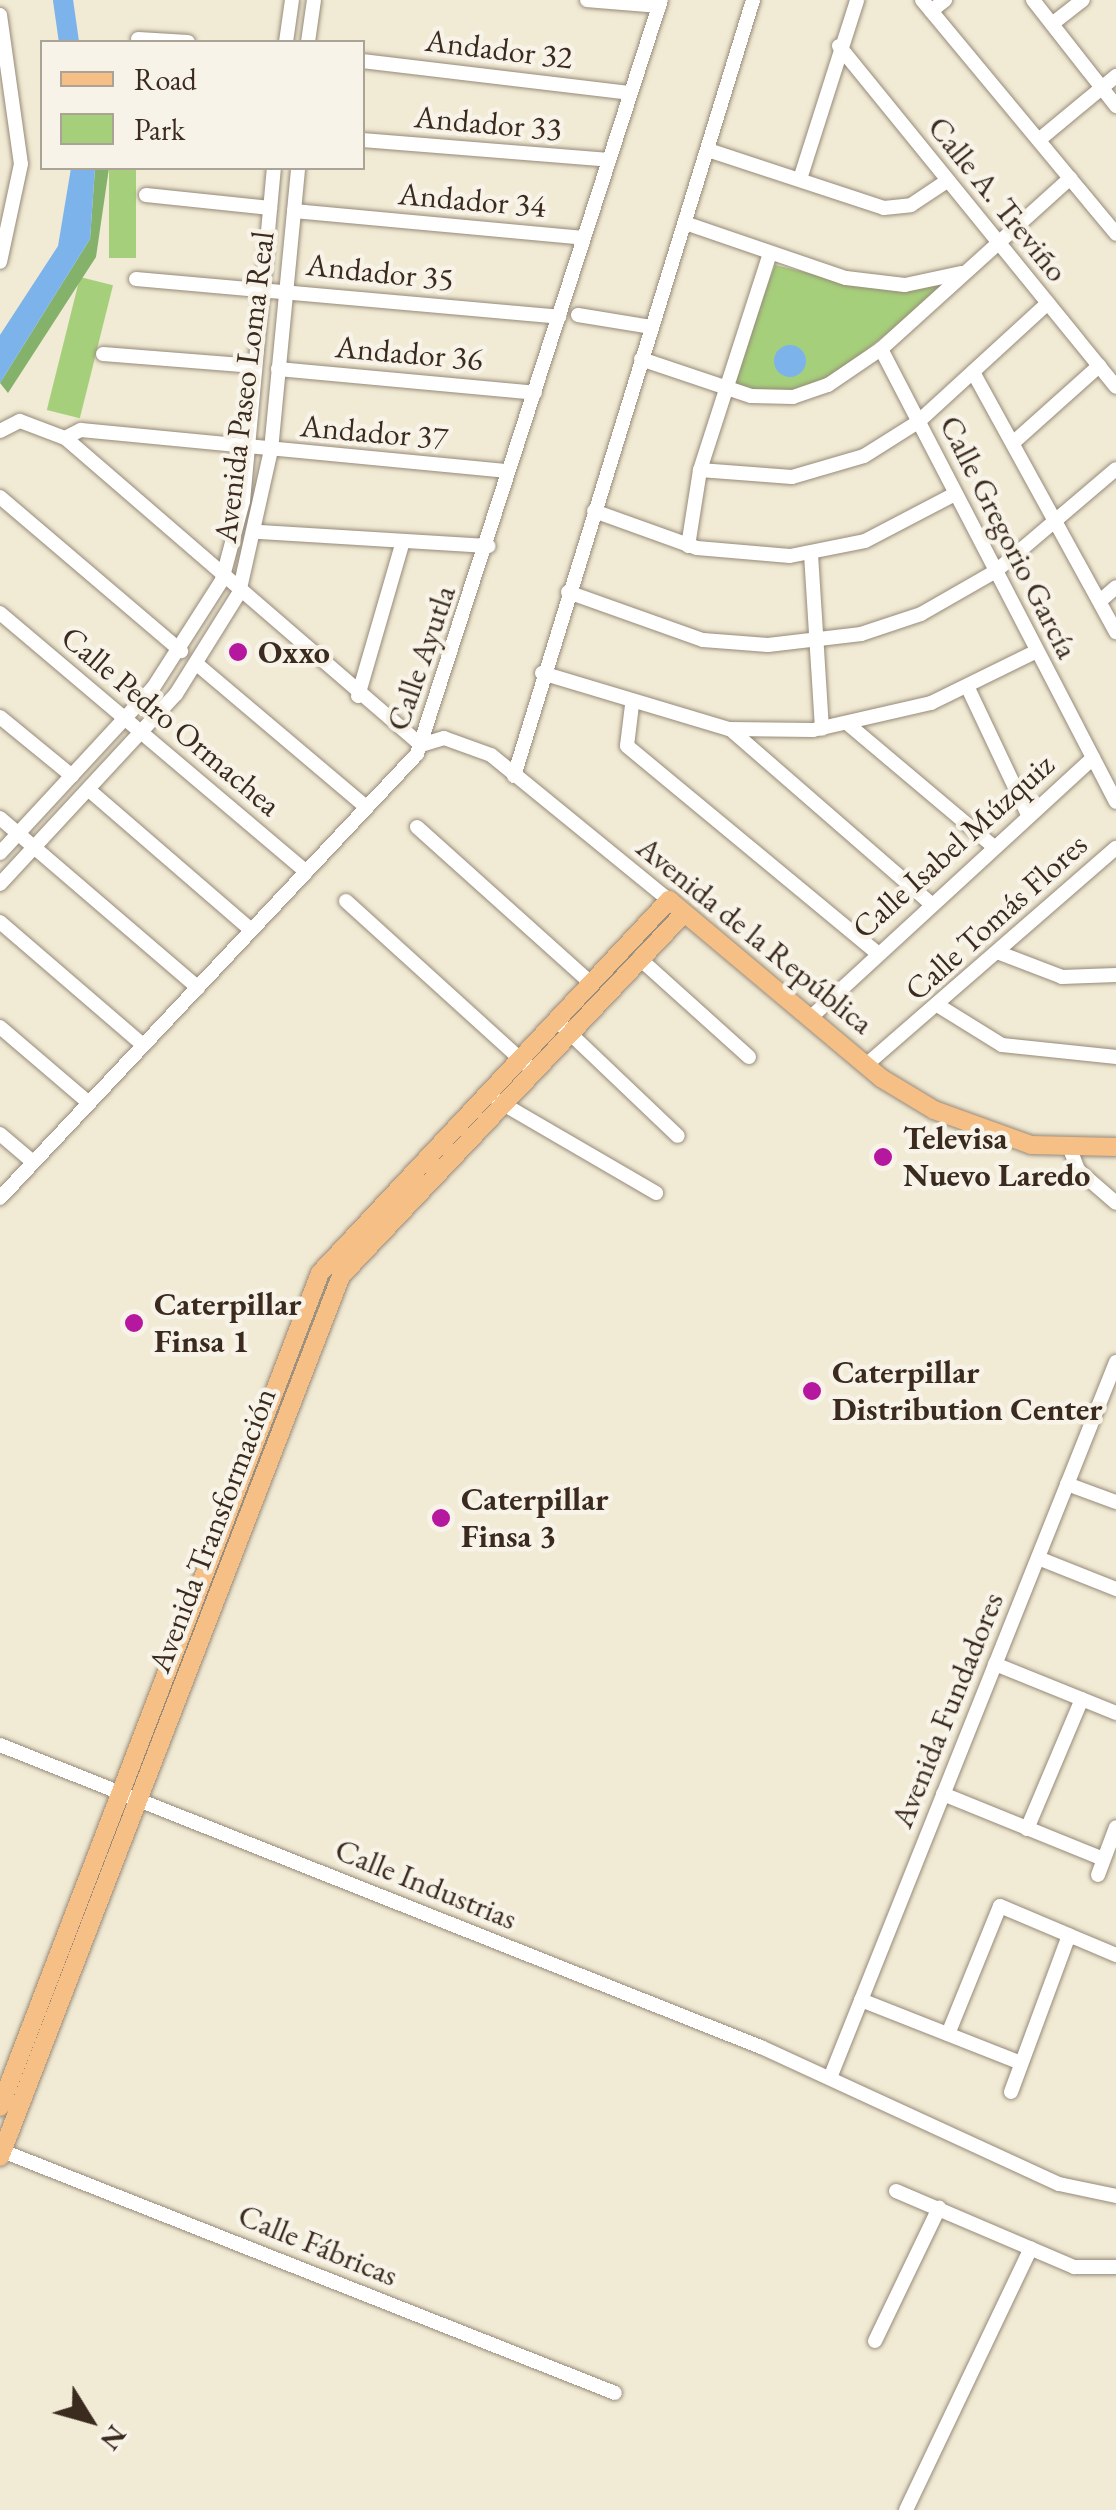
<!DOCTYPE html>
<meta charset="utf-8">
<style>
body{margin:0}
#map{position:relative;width:1116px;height:2510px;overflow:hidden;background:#f1ead4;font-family:"EB Garamond",serif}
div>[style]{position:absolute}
.green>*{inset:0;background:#a6cf7b;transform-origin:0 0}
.forest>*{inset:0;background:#84b26b}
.water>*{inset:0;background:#7cb3eb}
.round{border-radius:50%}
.river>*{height:20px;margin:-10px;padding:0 10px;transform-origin:10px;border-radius:10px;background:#7cb3eb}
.roads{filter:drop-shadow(0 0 2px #968a79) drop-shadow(0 0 2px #968a79)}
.minor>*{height:14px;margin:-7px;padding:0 7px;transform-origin:7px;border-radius:7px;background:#fff}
.major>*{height:18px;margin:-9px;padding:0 9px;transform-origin:9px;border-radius:9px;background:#f5bf86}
.dots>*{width:28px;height:28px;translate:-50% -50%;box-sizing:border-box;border:5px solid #f7f3e8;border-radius:50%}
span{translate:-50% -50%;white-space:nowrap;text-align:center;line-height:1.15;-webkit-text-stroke:9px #f7f3e8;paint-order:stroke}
.street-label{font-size:32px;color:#3b2a1e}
.poi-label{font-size:32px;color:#3b2a1e;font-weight:700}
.left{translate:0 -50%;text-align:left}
.legend{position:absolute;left:40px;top:40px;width:325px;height:130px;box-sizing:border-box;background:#f7f3e8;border:2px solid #aca397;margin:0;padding:12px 18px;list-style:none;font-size:30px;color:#3b2a1e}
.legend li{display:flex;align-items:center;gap:20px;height:50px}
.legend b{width:50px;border:2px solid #aca397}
.north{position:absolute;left:40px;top:2370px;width:100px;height:100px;-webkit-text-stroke:8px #f7f3e8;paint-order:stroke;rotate:127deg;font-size:28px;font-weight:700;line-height:40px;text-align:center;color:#3b2a1e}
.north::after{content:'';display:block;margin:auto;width:35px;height:45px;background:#3b2a1e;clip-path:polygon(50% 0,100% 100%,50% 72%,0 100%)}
</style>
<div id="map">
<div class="green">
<i style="left:109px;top:168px;width:27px;height:90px"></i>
<i style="clip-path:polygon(775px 265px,850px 283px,959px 276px,815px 391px,728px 391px)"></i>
<i style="left:80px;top:277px;width:34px;height:137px;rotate:14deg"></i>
</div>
<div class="forest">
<i style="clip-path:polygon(95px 168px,109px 168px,96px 257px,8px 393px,0 383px,90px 239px)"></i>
</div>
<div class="water">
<i style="clip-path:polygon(71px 168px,95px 168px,90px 239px,0 383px,0 335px,58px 246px)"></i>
<i class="round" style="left:774px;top:345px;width:32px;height:32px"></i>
</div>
<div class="river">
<i style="left:63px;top:0;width:42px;rotate:81.9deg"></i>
</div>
<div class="roads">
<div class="minor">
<i style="left:587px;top:0;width:72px;rotate:4.8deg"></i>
<i style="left:922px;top:0;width:304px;rotate:50.3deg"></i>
<i style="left:1033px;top:0;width:135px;rotate:51.9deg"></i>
<i style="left:931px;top:11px;width:18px;rotate:-38deg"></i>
<i style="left:0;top:15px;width:150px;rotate:82deg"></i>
<i style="left:21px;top:164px;width:100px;rotate:102.1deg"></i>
<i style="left:1052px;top:24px;width:39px;rotate:-38deg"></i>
<i style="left:138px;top:39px;width:50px;rotate:3.4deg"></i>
<i style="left:286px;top:42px;width:42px;rotate:-81.9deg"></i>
<i style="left:308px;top:42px;width:42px;rotate:-81.9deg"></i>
<i style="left:839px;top:46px;width:439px;rotate:50.9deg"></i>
<i style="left:362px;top:61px;width:269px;rotate:6.8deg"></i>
<i style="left:1040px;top:139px;width:99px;rotate:-39.7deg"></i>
<i style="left:362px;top:140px;width:248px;rotate:4.6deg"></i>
<i style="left:708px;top:150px;width:185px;rotate:18.2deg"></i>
<i style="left:884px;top:208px;width:27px;rotate:-6deg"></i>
<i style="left:911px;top:205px;width:43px;rotate:-33.7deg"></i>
<i style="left:801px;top:176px;width:185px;rotate:-72.3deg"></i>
<i style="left:146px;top:195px;width:125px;rotate:6deg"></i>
<i style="left:294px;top:211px;width:291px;rotate:5.3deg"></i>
<i style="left:685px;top:223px;width:170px;rotate:18.9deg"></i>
<i style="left:846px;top:278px;width:59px;rotate:6.8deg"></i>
<i style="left:905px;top:285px;width:57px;rotate:-12.1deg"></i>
<i style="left:136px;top:279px;width:425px;rotate:5.1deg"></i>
<i style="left:578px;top:315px;width:74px;rotate:9.3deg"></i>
<i style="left:881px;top:349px;width:510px;rotate:62.58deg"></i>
<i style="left:103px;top:354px;width:152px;rotate:4.5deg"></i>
<i style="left:641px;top:359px;width:116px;rotate:18.6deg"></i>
<i style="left:751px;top:396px;width:42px;rotate:1.4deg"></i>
<i style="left:793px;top:397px;width:37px;rotate:-19deg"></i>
<i style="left:828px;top:385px;width:64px;rotate:-34.2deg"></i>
<i style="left:881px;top:349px;width:255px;rotate:-42.1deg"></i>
<i style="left:278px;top:369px;width:258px;rotate:5.3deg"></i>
<i style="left:973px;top:372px;width:297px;rotate:61.2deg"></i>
<i style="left:0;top:431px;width:22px;rotate:-27deg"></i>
<i style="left:20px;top:421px;width:48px;rotate:20.7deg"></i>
<i style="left:1015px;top:441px;width:113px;rotate:-41.8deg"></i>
<i style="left:700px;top:470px;width:92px;rotate:4.4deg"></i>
<i style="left:792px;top:477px;width:75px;rotate:-16.3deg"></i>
<i style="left:864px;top:456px;width:64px;rotate:-32.2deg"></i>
<i style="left:918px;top:422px;width:176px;rotate:-42.5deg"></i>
<i style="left:0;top:497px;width:238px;rotate:40.4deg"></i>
<i style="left:594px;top:511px;width:109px;rotate:19.8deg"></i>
<i style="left:697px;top:548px;width:93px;rotate:4.9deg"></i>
<i style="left:790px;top:556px;width:76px;rotate:-11.3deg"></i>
<i style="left:865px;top:541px;width:102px;rotate:-27.6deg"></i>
<i style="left:259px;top:532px;width:230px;rotate:3.5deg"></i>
<i style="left:688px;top:546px;width:77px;rotate:-81deg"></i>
<i style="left:700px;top:470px;width:225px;rotate:-72.1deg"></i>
<i style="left:811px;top:554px;width:175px;rotate:86.4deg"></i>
<i style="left:568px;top:592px;width:143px;rotate:19.6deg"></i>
<i style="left:703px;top:640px;width:65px;rotate:4.4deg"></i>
<i style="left:768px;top:645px;width:94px;rotate:-6.7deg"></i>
<i style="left:861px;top:634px;width:63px;rotate:-18.4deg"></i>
<i style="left:921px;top:614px;width:86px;rotate:-29.8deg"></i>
<i style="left:996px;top:571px;width:157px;rotate:-40.4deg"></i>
<i style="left:1100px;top:601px;width:21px;rotate:-41deg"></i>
<i style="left:0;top:613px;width:401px;rotate:40.2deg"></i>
<i style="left:198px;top:665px;width:221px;rotate:40.2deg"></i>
<i style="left:542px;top:673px;width:195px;rotate:16.7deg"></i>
<i style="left:729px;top:729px;width:84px;rotate:0.7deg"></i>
<i style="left:813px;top:730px;width:121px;rotate:-12.9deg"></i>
<i style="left:931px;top:703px;width:118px;rotate:-26.1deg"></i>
<i style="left:968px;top:688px;width:140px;rotate:64.7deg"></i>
<i style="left:358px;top:696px;width:161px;rotate:-73.8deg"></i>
<i style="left:632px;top:705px;width:41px;rotate:97deg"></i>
<i style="left:627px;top:746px;width:322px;rotate:39.6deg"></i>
<i style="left:0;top:717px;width:93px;rotate:39.3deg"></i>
<i style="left:848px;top:724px;width:189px;rotate:40.1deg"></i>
<i style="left:730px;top:729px;width:264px;rotate:41deg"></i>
<i style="left:421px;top:745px;width:470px;rotate:-139.2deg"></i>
<i style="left:65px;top:438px;width:18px;rotate:-27deg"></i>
<i style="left:81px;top:430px;width:429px;rotate:5.5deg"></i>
<i style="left:421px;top:745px;width:24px;rotate:-17deg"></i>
<i style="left:444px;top:738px;width:50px;rotate:19.9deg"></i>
<i style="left:491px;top:755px;width:230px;rotate:39.2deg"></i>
<i style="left:514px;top:776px;width:812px;rotate:-72.88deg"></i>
<i style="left:89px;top:790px;width:214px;rotate:40.8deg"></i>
<i style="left:0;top:818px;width:261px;rotate:40.6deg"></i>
<i style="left:417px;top:827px;width:235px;rotate:41.9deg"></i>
<i style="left:0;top:853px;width:225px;rotate:-47.2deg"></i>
<i style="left:153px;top:688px;width:128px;rotate:-57.4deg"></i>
<i style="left:222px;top:580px;width:82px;rotate:-75.1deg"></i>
<i style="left:243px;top:501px;width:334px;rotate:-84.7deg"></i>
<i style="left:0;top:884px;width:259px;rotate:-47.2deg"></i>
<i style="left:176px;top:694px;width:119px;rotate:-58deg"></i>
<i style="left:239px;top:593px;width:147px;rotate:-77.4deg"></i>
<i style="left:271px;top:450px;width:283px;rotate:-84.5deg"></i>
<i style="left:346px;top:901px;width:244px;rotate:42.2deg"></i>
<i style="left:0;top:922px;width:189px;rotate:40.7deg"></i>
<i style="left:997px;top:952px;width:70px;rotate:21deg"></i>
<i style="left:1062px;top:977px;width:54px;rotate:-2.1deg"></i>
<i style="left:639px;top:958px;width:148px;rotate:42deg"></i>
<i style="left:939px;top:1006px;width:74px;rotate:31.8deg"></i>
<i style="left:1002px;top:1045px;width:115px;rotate:6deg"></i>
<i style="left:809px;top:1019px;width:386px;rotate:-42.6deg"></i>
<i style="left:556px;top:1020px;width:168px;rotate:43.6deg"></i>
<i style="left:0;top:1027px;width:117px;rotate:40.5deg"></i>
<i style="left:866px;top:1065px;width:331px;rotate:-41deg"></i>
<i style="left:498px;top:1101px;width:183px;rotate:30.2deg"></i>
<i style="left:0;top:1134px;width:43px;rotate:40.3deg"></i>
<i style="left:1070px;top:1149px;width:22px;rotate:69deg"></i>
<i style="left:1078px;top:1170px;width:50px;rotate:41deg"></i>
<i style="left:0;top:1198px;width:609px;rotate:-46.8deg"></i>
<i style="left:417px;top:754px;width:792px;rotate:-72.07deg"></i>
<i style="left:1067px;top:1484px;width:52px;rotate:20.2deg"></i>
<i style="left:1038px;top:1558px;width:84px;rotate:21.7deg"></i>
<i style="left:995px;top:1664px;width:131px;rotate:22deg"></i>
<i style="left:0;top:1745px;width:819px;rotate:21.65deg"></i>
<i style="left:761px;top:2047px;width:328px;rotate:24.7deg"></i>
<i style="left:1059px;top:2184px;width:58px;rotate:11.9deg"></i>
<i style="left:943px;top:1794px;width:173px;rotate:22.1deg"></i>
<i style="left:1027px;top:1829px;width:141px;rotate:-67.1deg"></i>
<i style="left:1098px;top:1875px;width:51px;rotate:-69.4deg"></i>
<i style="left:861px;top:2000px;width:172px;rotate:21.5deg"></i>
<i style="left:948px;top:2034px;width:138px;rotate:-67.9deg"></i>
<i style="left:1000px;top:1906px;width:126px;rotate:22.9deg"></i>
<i style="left:830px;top:2078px;width:771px;rotate:-68.23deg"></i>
<i style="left:1011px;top:2092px;width:167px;rotate:-69.7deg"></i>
<i style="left:0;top:2150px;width:661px;rotate:21.56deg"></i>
<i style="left:896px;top:2191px;width:194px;rotate:23.1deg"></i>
<i style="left:1074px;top:2267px;width:42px"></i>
<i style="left:875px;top:2341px;width:148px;rotate:-64.3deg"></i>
<i style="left:906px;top:2510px;width:290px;rotate:-64.5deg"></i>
</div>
<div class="major">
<i style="left:0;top:2107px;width:893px;rotate:-69.01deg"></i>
<i style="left:320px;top:1273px;width:511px;rotate:-46.9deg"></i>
<i style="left:669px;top:900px;width:277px;rotate:40deg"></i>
<i style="left:881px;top:1078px;width:62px;rotate:31.1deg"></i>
<i style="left:934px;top:1110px;width:103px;rotate:19.8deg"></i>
<i style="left:1031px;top:1145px;width:85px;rotate:1.3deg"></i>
<i style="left:0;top:2157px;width:945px;rotate:-68.84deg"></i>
<i style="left:341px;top:1276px;width:499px;rotate:-46.6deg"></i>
</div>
</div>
<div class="dots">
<i style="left:238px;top:652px;background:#b5179e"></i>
<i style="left:883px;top:1157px;background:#b5179e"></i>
<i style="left:134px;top:1323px;background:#b5179e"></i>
<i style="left:812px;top:1391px;background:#b5179e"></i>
<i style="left:441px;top:1518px;background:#b5179e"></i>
</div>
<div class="street-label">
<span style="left:499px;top:49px;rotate:7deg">Andador 32</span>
<span style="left:488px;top:123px;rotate:5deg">Andador 33</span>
<span style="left:998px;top:199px;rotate:51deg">Calle A. Treviño</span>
<span style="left:472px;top:200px;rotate:5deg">Andador 34</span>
<span style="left:380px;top:272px;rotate:6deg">Andador 35</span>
<span style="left:409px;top:353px;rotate:5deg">Andador 36</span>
<span style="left:244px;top:387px;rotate:-83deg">Avenida Paseo Loma Real</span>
<span style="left:374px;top:432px;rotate:5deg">Andador 37</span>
<span style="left:1009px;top:537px;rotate:63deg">Calle Gregorio García</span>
<span style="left:421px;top:658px;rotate:-71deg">Calle Ayutla</span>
<span style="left:171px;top:721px;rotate:40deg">Calle Pedro Ormachea</span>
<span style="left:953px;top:846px;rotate:-42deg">Calle Isabel Múzquiz</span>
<span style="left:996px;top:917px;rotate:-42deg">Calle Tomás Flores</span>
<span style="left:755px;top:935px;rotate:39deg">Avenida de la República</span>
<span style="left:212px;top:1530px;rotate:-69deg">Avenida Transformación</span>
<span style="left:947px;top:1710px;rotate:-68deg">Avenida Fundadores</span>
<span style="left:426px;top:1884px;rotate:22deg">Calle Industrias</span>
<span style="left:318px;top:2245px;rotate:22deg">Calle Fábricas</span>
</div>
<div class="poi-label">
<span class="left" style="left:258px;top:652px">Oxxo</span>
<span class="left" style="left:903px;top:1157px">Televisa<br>Nuevo Laredo</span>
<span class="left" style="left:154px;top:1323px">Caterpillar<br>Finsa 1</span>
<span class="left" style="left:832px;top:1391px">Caterpillar<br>Distribution Center</span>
<span class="left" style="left:461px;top:1518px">Caterpillar<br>Finsa 3</span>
</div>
<ul class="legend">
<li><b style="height:12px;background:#f5bf86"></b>Road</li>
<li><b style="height:28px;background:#a6cf7b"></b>Park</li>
</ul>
<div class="north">N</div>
</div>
